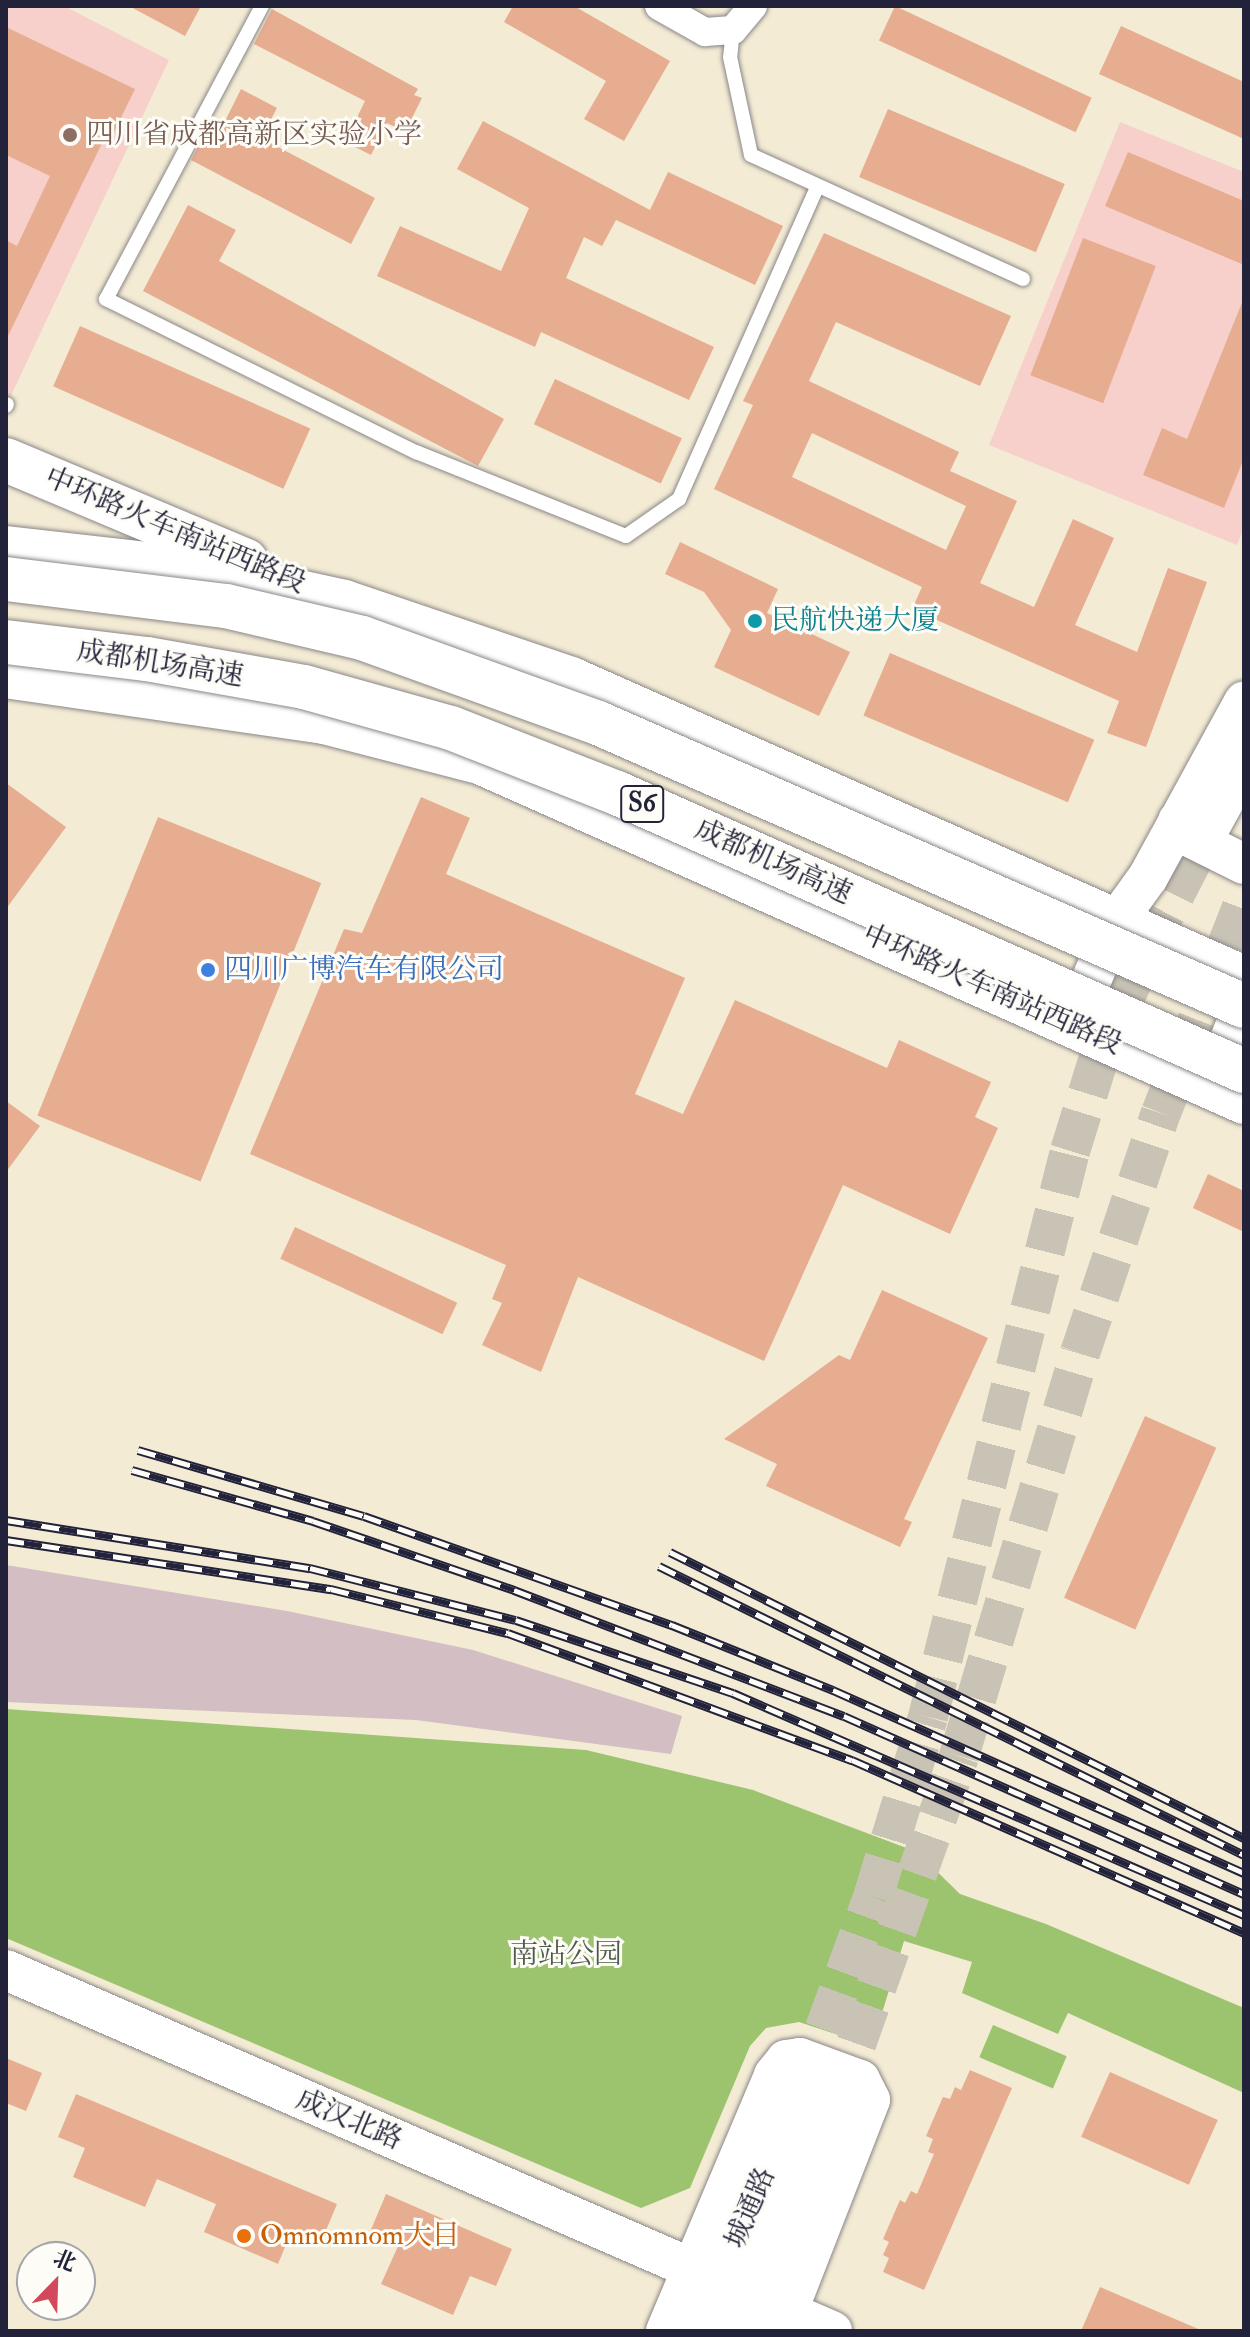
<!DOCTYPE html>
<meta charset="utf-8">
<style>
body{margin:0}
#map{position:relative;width:1250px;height:2337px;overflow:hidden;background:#f3ebd4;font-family:"IM FELL Double Pica","Noto Serif SC",serif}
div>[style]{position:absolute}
.built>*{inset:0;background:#f7d0cc}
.industrial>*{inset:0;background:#d2bec3}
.green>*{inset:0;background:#9cc46f;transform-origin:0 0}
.building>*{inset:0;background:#e7ad90;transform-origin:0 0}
.secondary-tunnel>*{height:40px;margin-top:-20px;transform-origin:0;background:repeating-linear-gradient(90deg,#c9c3b5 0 40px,transparent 0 60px)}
.roads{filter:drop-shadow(0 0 2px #8a8688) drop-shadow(0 0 2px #8a8688)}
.lane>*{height:14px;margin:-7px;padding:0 7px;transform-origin:7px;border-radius:7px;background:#fff}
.street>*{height:28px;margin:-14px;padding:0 14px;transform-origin:14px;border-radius:14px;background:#fff}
.secondary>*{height:40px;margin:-20px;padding:0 20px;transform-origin:20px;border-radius:20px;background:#fff}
.primary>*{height:44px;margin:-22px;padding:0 22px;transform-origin:22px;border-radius:22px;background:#fff}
.rail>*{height:9px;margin-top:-4.5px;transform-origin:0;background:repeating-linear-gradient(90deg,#fdfcf7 0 18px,#22223b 0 36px);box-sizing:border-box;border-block:2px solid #22223b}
.bridges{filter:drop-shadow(0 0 2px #8a8688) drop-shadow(0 0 2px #8a8688)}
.highway-bridge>*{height:44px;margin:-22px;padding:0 22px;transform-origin:22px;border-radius:22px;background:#fff}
.dots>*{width:22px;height:22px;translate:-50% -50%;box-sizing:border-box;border:4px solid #fdfcf7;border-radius:50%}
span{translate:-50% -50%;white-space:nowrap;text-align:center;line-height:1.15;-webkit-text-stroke:6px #fdfcf7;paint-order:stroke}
.shield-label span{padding:2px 6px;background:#fdfcf7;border:2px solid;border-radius:6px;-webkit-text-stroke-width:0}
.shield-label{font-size:26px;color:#22223b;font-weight:700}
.education-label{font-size:28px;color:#785e54}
.left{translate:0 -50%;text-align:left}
.street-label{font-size:28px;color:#22223b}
.culture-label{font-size:28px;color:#0d838f}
.shop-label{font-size:28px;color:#366cbe}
.park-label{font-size:28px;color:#4d5b4d}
.food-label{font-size:28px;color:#c56008}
.frame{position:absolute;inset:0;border:8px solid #22223b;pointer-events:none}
.north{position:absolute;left:16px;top:2241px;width:80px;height:80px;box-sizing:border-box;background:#fdfcf7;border:2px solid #a5a5ac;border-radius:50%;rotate:23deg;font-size:22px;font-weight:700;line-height:32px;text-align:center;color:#22223b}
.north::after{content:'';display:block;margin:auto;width:28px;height:36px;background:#d1495b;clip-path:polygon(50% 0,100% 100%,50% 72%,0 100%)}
</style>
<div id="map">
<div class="built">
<i style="clip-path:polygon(6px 6px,64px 6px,169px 60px,7px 404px)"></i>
<i style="clip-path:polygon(1120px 122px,1244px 172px,1244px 527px,1237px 545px,989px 445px)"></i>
</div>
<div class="industrial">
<i style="clip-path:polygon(6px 1565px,287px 1611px,473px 1650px,682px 1716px,671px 1754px,416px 1720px,6px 1702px)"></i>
</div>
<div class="green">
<i style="clip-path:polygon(6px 1709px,586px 1750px,753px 1790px,917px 1852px,960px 1894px,1046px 1924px,1244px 2008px,1244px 2093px,1068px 2013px,1058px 2034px,962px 1993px,972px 1962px,904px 1941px,872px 2046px,799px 2022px,766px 2028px,750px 2046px,690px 2188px,641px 2208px,6px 1938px)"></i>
<i style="left:993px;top:2025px;width:80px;height:35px;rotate:23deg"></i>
</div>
<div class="building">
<i style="clip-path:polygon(129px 6px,201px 6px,185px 36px)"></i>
<i style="clip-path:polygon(513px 6px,574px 6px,670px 61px,624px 141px,584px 119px,606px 81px,504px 22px)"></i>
<i style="left:895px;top:6px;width:217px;height:38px;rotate:25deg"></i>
<i style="clip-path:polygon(272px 9px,418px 89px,414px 95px,422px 98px,405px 132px,387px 123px,371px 155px,345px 142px,365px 101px,254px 44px)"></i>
<i style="clip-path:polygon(1121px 26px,1244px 82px,1244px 139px,1099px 74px)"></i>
<i style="clip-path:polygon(6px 27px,135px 89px,114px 132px,109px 129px,6px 340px,6px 240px,17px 246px,50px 176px,6px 155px)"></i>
<i style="clip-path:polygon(241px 89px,277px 108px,261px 138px,375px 198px,351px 244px,191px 160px,213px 119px,225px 121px)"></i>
<i style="left:888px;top:109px;width:192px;height:74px;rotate:23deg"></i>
<i style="clip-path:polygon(483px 121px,650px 210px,668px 172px,783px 226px,755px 285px,616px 220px,602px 246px,584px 237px,566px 278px,714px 347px,689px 400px,541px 332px,535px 347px,377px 276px,400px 226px,501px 271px,529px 208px,457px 169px)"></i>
<i style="clip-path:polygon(1128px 152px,1244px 201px,1244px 265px,1105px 206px)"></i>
<i style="clip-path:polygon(188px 205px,236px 230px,219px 261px,504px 419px,478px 466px,143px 291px)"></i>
<i style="clip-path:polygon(evenodd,824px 233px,1011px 316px,980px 386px,836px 322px,809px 381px,959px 452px,950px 471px,1017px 501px,980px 583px,1034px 607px,1073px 519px,1114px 538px,1075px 625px,1137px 652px,1168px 568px,1207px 582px,1146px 747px,1107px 733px,1119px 701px,912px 609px,922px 587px,714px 489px,753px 405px,743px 401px,824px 233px,812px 433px,966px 506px,946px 550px,792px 477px,812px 433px)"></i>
<i style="left:1083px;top:238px;width:78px;height:147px;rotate:21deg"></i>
<i style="clip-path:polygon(1243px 300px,1244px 458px,1224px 508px,1143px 475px,1162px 428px,1187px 439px)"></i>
<i style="left:80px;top:326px;width:252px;height:66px;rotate:24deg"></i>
<i style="left:555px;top:379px;width:140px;height:50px;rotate:25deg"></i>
<i style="clip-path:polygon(680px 542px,778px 589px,767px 613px,850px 652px,819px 716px,714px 667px,731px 630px,704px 592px,665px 574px)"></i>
<i style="left:890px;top:653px;width:222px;height:68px;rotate:23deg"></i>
<i style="clip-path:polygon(6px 783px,66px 827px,6px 909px)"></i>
<i style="clip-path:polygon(421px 797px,470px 818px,446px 874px,685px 978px,635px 1094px,683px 1114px,735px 1000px,887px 1068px,899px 1040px,991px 1082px,975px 1117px,998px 1128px,950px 1234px,843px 1185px,764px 1361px,578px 1277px,541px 1372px,482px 1345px,502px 1303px,492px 1299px,506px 1265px,250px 1154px,344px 929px,362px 933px)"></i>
<i style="left:158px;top:817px;width:176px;height:322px;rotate:22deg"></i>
<i style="clip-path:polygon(6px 1101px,40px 1126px,6px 1172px)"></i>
<i style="clip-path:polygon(1208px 1174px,1244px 1191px,1244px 1232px,1193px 1208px)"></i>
<i style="left:295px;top:1227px;width:179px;height:35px;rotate:25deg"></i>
<i style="clip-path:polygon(882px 1290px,988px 1338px,904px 1519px,912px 1522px,900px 1547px,766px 1486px,777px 1464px,724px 1439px,839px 1355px,850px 1360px)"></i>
<i style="left:1145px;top:1416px;width:78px;height:199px;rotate:24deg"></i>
<i style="clip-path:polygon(6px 2058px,42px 2073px,26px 2111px,6px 2103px)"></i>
<i style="clip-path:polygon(970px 2070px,1012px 2088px,924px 2290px,883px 2272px,889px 2258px,883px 2255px,889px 2242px,883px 2239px,900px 2200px,905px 2203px,911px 2191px,917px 2194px,934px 2154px,928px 2152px,933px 2139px,926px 2136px,943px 2097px,950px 2099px,955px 2087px,961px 2090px)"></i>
<i style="left:1110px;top:2072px;width:118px;height:71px;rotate:24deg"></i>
<i style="clip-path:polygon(76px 2094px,337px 2204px,321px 2242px,292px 2230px,278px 2264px,204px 2232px,216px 2204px,157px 2179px,145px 2207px,73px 2177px,85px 2148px,58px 2137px)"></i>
<i style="clip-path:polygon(386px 2194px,512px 2249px,496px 2286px,470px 2276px,453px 2315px,381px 2284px,399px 2244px,370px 2232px)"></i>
<i style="clip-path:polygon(1100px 2287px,1203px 2331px,1081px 2331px)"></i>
</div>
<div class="secondary-tunnel">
<i style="left:804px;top:2086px;width:201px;rotate:-69.9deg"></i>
<i style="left:873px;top:1897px;width:188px;rotate:-73deg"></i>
<i style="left:928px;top:1717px;width:584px;rotate:-75.92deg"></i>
<i style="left:1070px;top:1151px;width:102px;rotate:-72.8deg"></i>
<i style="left:1100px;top:1054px;width:116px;rotate:-66.1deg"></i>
<i style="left:1147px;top:948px;width:131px;rotate:-62.7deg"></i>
<i style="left:836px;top:2100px;width:365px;rotate:-70.3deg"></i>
<i style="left:959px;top:1756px;width:421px;rotate:-73.3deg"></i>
<i style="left:1080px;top:1353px;width:253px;rotate:-71.4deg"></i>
<i style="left:1161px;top:1113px;width:227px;rotate:-68.5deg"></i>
</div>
<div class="roads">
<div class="lane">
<i style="left:262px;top:6px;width:332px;rotate:118deg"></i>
<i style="left:106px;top:299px;width:346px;rotate:26.3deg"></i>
<i style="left:416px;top:452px;width:226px;rotate:21.8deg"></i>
<i style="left:626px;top:536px;width:65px;rotate:-34.9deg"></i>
<i style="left:679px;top:499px;width:342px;rotate:-66.1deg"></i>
<i style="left:733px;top:30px;width:27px;rotate:96deg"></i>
<i style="left:730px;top:57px;width:100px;rotate:77.9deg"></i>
<i style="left:751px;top:155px;width:299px;rotate:24.5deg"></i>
<i style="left:6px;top:406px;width:2px;rotate:-63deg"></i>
</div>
<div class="street">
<i style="left:659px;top:6px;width:53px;rotate:29.5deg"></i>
<i style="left:705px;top:32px;width:28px;rotate:-4deg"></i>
<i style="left:733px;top:30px;width:31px;rotate:-50deg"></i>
</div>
<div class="secondary">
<i style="left:1178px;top:821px;width:20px;rotate:53deg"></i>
<i style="left:1190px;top:837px;width:60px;rotate:26.6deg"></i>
<i style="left:1207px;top:832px;width:77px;rotate:-61.1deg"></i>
<i style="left:1072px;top:1025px;width:114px;rotate:-66.8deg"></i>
<i style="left:1117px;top:920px;width:53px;rotate:-54.2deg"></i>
<i style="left:1148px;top:877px;width:200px;rotate:-61.3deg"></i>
<i style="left:1211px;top:1087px;width:89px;rotate:-68.3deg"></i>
<i style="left:6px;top:1970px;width:749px;rotate:23.52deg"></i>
<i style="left:788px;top:2312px;width:48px;rotate:23.4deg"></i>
<i style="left:666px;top:2331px;width:278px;rotate:-67.1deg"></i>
<i style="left:774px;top:2075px;width:19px;rotate:-51deg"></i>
<i style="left:786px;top:2060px;width:14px;rotate:-8deg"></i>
<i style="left:800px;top:2058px;width:64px;rotate:20.1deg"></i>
<i style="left:860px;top:2080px;width:22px;rotate:63deg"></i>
<i style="left:870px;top:2100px;width:248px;rotate:111.3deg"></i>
<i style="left:699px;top:2331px;width:267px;rotate:-66.8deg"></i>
<i style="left:738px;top:2331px;width:251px;rotate:-67deg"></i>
</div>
<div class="primary">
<i style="left:6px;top:460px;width:260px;rotate:22.8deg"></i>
<i style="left:6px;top:548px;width:194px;rotate:6.5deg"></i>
<i style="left:199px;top:570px;width:148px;rotate:12.4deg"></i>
<i style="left:344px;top:602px;width:240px;rotate:18.7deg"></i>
<i style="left:571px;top:679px;width:736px;rotate:23.95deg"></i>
<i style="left:6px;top:676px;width:321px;rotate:8.2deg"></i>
<i style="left:324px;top:722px;width:163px;rotate:14.5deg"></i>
<i style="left:482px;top:763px;width:834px;rotate:23.98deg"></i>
</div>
</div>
<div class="rail">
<i style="left:138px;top:1450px;width:235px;rotate:16.3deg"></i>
<i style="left:364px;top:1516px;width:327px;rotate:19.5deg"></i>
<i style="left:672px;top:1625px;width:174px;rotate:22deg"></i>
<i style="left:833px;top:1690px;width:450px;rotate:24deg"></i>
<i style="left:132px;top:1470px;width:188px;rotate:15.7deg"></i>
<i style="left:313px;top:1521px;width:213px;rotate:18.9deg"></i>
<i style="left:514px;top:1590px;width:353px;rotate:20.9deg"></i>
<i style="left:844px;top:1716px;width:438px;rotate:24deg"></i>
<i style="left:6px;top:1520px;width:308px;rotate:9deg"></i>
<i style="left:310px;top:1568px;width:212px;rotate:14.2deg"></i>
<i style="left:516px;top:1620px;width:229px;rotate:18.6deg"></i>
<i style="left:733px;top:1693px;width:557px;rotate:23.48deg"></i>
<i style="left:6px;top:1540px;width:329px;rotate:8.6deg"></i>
<i style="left:331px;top:1589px;width:182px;rotate:14deg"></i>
<i style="left:508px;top:1633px;width:367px;rotate:20.3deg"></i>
<i style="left:852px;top:1760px;width:428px;rotate:23.8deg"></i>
<i style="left:670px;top:1552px;width:641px;rotate:26.49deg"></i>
<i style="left:659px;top:1566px;width:652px;rotate:26.29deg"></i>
</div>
<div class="bridges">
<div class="highway-bridge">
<i style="left:6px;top:579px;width:222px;rotate:7deg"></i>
<i style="left:226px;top:606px;width:140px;rotate:13.2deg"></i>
<i style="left:362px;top:638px;width:251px;rotate:19.8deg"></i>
<i style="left:598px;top:723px;width:705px;rotate:23.66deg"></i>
<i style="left:6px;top:642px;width:142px;rotate:6.9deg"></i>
<i style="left:147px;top:659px;width:159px;rotate:10.1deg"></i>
<i style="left:304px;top:687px;width:153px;rotate:15.6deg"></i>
<i style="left:451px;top:728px;width:178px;rotate:21.4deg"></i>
<i style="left:617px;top:793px;width:686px;rotate:23.91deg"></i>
</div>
</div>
<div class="dots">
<i style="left:70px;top:135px;background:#8d6e63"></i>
<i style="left:755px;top:621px;background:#0f9aa8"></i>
<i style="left:208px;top:970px;background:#3f7fe0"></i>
<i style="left:244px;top:2236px;background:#e8710a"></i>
</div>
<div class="shield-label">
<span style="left:642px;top:804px">S6</span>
</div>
<div class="education-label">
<span class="left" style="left:86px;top:135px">四川省成都高新区实验小学</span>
</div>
<div class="street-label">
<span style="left:175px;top:531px;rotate:23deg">中环路火车南站西路段</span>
<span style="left:160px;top:664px;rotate:9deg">成都机场高速</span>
<span style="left:773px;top:862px;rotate:24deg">成都机场高速</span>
<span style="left:992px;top:990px;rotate:24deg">中环路火车南站西路段</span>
<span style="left:349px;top:2120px;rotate:23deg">成汉北路</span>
<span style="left:751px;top:2208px;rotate:-67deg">城通路</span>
</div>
<div class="culture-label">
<span class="left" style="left:771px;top:621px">民航快递大厦</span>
</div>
<div class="shop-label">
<span class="left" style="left:224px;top:970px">四川广博汽车有限公司</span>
</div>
<div class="park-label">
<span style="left:566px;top:1955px">南站公园</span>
</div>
<div class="food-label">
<span class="left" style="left:260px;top:2236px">Omnomnom大目</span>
</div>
<div class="frame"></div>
<div class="north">北</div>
</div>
